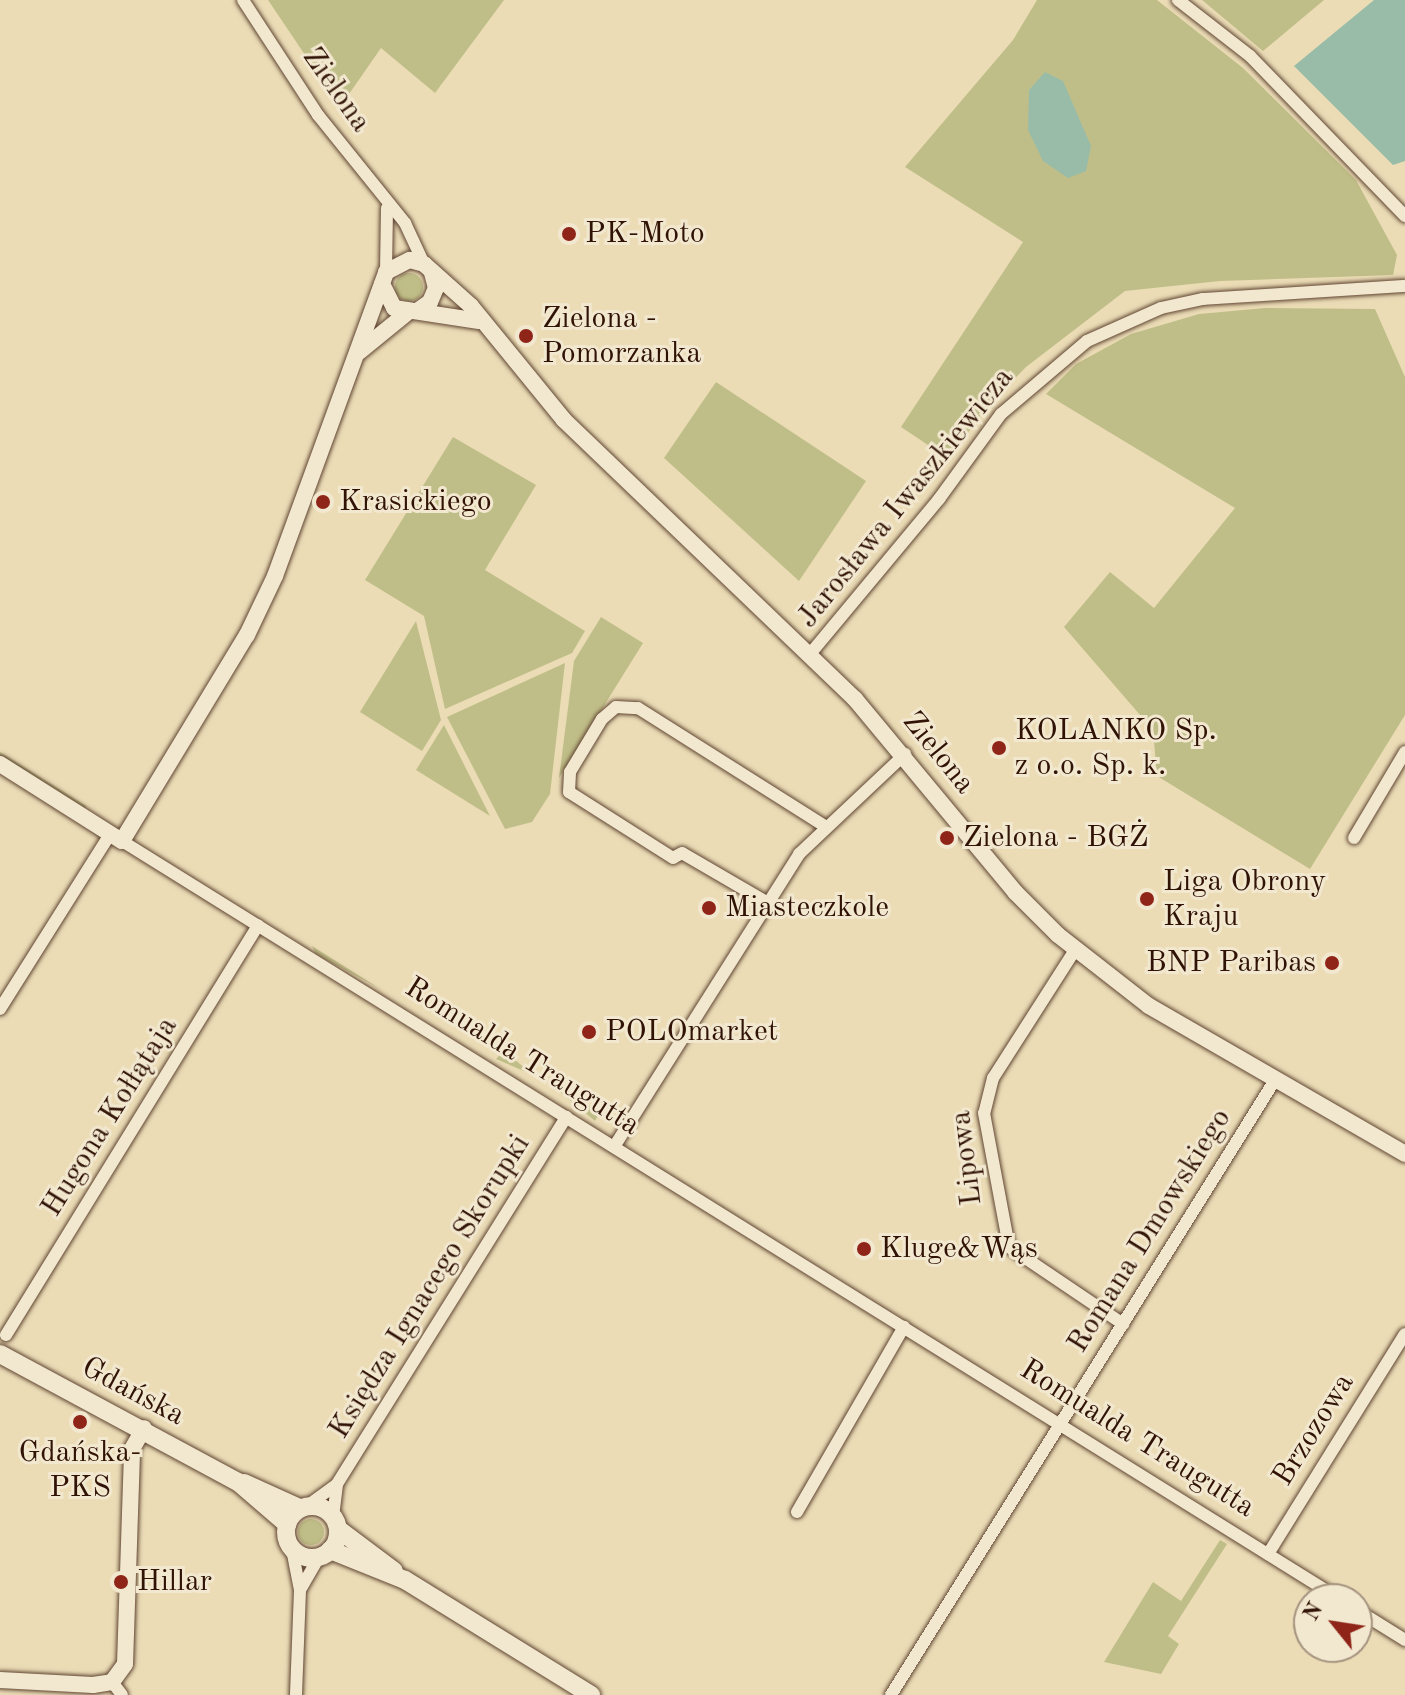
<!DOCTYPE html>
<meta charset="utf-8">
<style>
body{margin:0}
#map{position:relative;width:1405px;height:1695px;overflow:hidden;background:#ebdcb6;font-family:"Old Standard TT",serif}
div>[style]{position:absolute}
.green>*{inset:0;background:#c0be88;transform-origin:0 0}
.round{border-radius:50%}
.water>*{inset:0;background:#99bca8}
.roads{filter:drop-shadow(0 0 2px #604532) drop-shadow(0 0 2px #604532)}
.minor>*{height:12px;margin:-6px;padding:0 6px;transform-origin:6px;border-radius:6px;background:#f2e8d0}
.tertiary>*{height:16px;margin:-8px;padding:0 8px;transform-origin:8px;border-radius:8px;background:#f2e8d0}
.secondary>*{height:18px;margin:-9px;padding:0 9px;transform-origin:9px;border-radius:9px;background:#f2e8d0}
.secondary>.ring{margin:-9px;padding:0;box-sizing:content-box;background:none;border:18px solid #f2e8d0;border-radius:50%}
.dots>*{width:22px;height:22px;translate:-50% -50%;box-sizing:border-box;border:4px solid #f2e8d0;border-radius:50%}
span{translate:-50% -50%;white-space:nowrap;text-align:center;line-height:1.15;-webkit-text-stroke:6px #f2e8d0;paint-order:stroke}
.street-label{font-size:30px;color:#311306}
.poi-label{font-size:30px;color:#311306}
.left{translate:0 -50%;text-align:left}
.right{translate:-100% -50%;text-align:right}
.north{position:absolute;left:1293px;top:1583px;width:80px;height:80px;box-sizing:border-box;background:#f2e8d0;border:2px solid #a5937f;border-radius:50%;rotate:300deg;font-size:22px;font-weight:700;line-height:32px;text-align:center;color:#311306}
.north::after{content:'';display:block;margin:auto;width:28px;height:36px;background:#8f2418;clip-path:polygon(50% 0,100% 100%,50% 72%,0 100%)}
</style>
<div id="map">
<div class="green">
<i style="clip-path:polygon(268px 0,504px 0,435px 93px,381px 48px,340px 107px)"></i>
<i style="clip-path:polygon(1037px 0,1157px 0,1243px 68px,1356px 180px,1397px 255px,1393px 275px,1220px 281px,1125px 291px,1026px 367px,985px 409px,949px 459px,901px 427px,1023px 242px,905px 167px,1013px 40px)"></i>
<i style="clip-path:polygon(1202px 0,1324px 0,1263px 51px)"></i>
<i class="round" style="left:395px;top:273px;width:28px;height:28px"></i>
<i style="clip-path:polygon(1265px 308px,1375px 309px,1405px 377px,1405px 715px,1310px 869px,1157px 776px,1153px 730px,1064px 627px,1110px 572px,1154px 608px,1235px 508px,1046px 394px,1076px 364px,1131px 334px,1199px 314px)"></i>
<i style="clip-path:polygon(716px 382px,866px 481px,799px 581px,664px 458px)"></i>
<i style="clip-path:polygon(453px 437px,536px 485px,485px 570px,585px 631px,572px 653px,445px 709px,424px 616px,365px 580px)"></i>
<i style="clip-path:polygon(601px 617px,643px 643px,559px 778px,574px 661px)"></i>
<i style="clip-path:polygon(416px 621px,441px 720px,422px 751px,360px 712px)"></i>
<i style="clip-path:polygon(565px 663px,550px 794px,532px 822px,505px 829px,447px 717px)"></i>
<i style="clip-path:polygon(444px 725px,490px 816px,416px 770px)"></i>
<i style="left:0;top:752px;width:102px;height:4px;rotate:32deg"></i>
<i style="clip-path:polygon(312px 946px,382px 990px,316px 954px)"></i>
<i style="clip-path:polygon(510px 1044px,514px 1059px,533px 1075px,496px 1059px)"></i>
<i style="clip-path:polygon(562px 1089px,600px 1112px,595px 1121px,560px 1092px)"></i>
<i class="round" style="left:298px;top:1519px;width:26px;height:26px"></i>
<i style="clip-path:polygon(1220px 1540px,1227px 1544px,1168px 1636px,1179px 1644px,1161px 1674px,1104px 1662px,1153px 1582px,1181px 1601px)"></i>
</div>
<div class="water">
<i style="clip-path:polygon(1374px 0,1405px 0,1405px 161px,1393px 165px,1294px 66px)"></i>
<i style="clip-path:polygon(1045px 72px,1063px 81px,1091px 146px,1086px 171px,1068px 178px,1043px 161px,1028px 130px,1029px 90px)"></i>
</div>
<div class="roads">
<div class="minor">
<i style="left:243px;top:0;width:137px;rotate:56.9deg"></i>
<i style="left:318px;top:115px;width:139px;rotate:51.1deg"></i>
<i style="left:405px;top:223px;width:45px;rotate:65.1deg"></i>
<i style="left:1178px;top:0;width:91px;rotate:37.9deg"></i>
<i style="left:1250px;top:56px;width:223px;rotate:45.9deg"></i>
<i style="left:386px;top:272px;width:64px;rotate:-89.1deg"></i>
<i style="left:810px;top:654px;width:202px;rotate:-50.2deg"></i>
<i style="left:939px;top:499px;width:105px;rotate:-53.9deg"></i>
<i style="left:1001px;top:414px;width:113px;rotate:-40.3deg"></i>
<i style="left:1087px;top:341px;width:81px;rotate:-24deg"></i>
<i style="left:1161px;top:308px;width:43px;rotate:-12.1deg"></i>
<i style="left:1203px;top:299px;width:202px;rotate:-3.7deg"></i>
<i style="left:1354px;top:838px;width:100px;rotate:-59.3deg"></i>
<i style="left:122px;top:841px;width:1435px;rotate:31.9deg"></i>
<i style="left:768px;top:903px;width:99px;rotate:-149.8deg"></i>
<i style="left:682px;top:853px;width:10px;rotate:151deg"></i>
<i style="left:673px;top:858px;width:123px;rotate:-147.6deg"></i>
<i style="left:569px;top:792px;width:20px;rotate:-87deg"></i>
<i style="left:570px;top:772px;width:62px;rotate:-58.9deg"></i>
<i style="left:602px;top:719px;width:18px;rotate:-41deg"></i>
<i style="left:616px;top:707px;width:22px;rotate:3deg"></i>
<i style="left:638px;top:708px;width:222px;rotate:32.3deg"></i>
<i style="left:1075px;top:950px;width:152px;rotate:122.6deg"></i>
<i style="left:993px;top:1078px;width:36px;rotate:104deg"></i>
<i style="left:984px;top:1113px;width:136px;rotate:79.4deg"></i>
<i style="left:1009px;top:1247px;width:138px;rotate:34deg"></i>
<i style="left:0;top:1009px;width:208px;rotate:-57.8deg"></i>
<i style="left:614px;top:1147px;width:347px;rotate:-57.7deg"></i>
<i style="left:799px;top:854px;width:146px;rotate:-43.3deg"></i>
<i style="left:6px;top:1335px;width:481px;rotate:-58.4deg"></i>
<i style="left:307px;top:1506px;width:37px;rotate:-36deg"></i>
<i style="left:337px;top:1484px;width:433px;rotate:-58deg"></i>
<i style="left:797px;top:1512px;width:214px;rotate:-60deg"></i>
<i style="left:333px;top:1517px;width:33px;rotate:-83deg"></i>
<i style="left:292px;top:1549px;width:42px;rotate:79deg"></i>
<i style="left:300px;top:1590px;width:105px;rotate:92.2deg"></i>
<i style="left:1268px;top:1554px;width:259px;rotate:-58.1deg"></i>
<i style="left:300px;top:1590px;width:39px;rotate:-60deg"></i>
<i style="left:1357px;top:1610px;width:57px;rotate:32deg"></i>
<i style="left:112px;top:1682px;width:16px;rotate:52deg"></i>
<i style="left:891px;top:1695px;width:725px;rotate:-58.02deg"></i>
</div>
<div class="tertiary">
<i style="left:382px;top:284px;width:27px;rotate:63deg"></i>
<i style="left:394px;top:308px;width:86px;rotate:8.7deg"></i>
<i style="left:417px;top:311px;width:16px;rotate:-35deg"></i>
<i style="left:430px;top:302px;width:15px;rotate:-67deg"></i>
<i style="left:436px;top:288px;width:16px;rotate:-105deg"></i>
<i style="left:359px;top:352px;width:62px;rotate:-39.1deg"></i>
<i style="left:0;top:764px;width:144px;rotate:32.3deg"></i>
<i style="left:122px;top:841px;width:241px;rotate:-58.8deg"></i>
<i style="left:247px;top:635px;width:65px;rotate:-64.6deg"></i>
<i style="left:275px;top:576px;width:324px;rotate:-69.9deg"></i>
<i style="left:386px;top:272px;width:27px;rotate:-27deg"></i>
<i style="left:410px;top:260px;width:15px;rotate:16deg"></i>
<i style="left:424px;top:264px;width:63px;rotate:41.8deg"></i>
<i style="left:471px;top:306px;width:147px;rotate:50.8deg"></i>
<i style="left:564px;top:420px;width:403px;rotate:43.8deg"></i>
<i style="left:855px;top:699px;width:251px;rotate:50.3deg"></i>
<i style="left:1015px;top:892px;width:61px;rotate:45deg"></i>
<i style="left:1058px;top:935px;width:115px;rotate:38deg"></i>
<i style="left:1149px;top:1006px;width:296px;rotate:30deg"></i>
<i style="left:0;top:1680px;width:93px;rotate:3.1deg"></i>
<i style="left:93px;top:1685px;width:19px;rotate:-9deg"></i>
<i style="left:112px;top:1682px;width:22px;rotate:-54deg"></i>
<i style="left:125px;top:1664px;width:215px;rotate:-88.1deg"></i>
<i style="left:132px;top:1449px;width:24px;rotate:-60deg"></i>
</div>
<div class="secondary">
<i style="left:0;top:1354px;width:270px;rotate:28.3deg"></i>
<i style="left:238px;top:1482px;width:65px;rotate:40.6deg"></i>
<i style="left:244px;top:1483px;width:60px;rotate:24.4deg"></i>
<i class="ring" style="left:286px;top:1506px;width:34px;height:34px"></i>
<i style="left:338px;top:1529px;width:70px;rotate:36.9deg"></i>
<i style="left:330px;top:1550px;width:81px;rotate:21.8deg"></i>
<i style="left:405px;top:1580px;width:219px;rotate:31.7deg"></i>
</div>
</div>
<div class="dots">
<i style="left:569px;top:234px;background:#8f2418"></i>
<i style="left:526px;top:336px;background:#8f2418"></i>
<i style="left:323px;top:502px;background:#8f2418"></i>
<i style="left:999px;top:748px;background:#8f2418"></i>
<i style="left:947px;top:838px;background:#8f2418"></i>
<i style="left:1147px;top:899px;background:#8f2418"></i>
<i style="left:709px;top:908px;background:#8f2418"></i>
<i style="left:1332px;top:963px;background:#8f2418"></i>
<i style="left:589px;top:1032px;background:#8f2418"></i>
<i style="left:864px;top:1249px;background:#8f2418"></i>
<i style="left:80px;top:1422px;background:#8f2418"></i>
<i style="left:121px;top:1582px;background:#8f2418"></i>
</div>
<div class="street-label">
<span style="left:336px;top:90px;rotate:55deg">Zielona</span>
<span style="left:906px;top:498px;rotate:-51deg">Jarosława Iwaszkiewicza</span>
<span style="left:938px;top:753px;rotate:51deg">Zielona</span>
<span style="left:522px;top:1057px;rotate:32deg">Romualda Traugutta</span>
<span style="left:110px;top:1117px;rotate:-58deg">Hugona Kołłątaja</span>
<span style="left:967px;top:1158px;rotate:-97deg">Lipowa</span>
<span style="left:1150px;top:1231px;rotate:-58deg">Romana Dmowskiego</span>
<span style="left:430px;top:1287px;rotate:-58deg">Księdza Ignacego Skorupki</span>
<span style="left:133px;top:1392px;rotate:28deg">Gdańska</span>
<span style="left:1314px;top:1430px;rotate:-58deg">Brzozowa</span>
<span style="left:1137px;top:1439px;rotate:32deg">Romualda Traugutta</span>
</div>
<div class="poi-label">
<span class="left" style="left:585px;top:234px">PK-Moto</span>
<span class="left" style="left:542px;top:336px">Zielona -<br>Pomorzanka</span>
<span class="left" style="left:339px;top:502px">Krasickiego</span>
<span class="left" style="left:1015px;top:748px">KOLANKO Sp.<br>z o.o. Sp. k.</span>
<span class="left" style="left:963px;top:838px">Zielona - BGŻ</span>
<span class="left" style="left:1163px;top:899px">Liga Obrony<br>Kraju</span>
<span class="left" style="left:725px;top:908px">Miasteczkole</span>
<span class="right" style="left:1316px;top:963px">BNP Paribas</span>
<span class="left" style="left:605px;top:1032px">POLOmarket</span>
<span class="left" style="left:880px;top:1249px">Kluge&amp;Wąs</span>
<span style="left:80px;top:1470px">Gdańska-<br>PKS</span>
<span class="left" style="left:137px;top:1582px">Hillar</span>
</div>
<div class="north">N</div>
</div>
